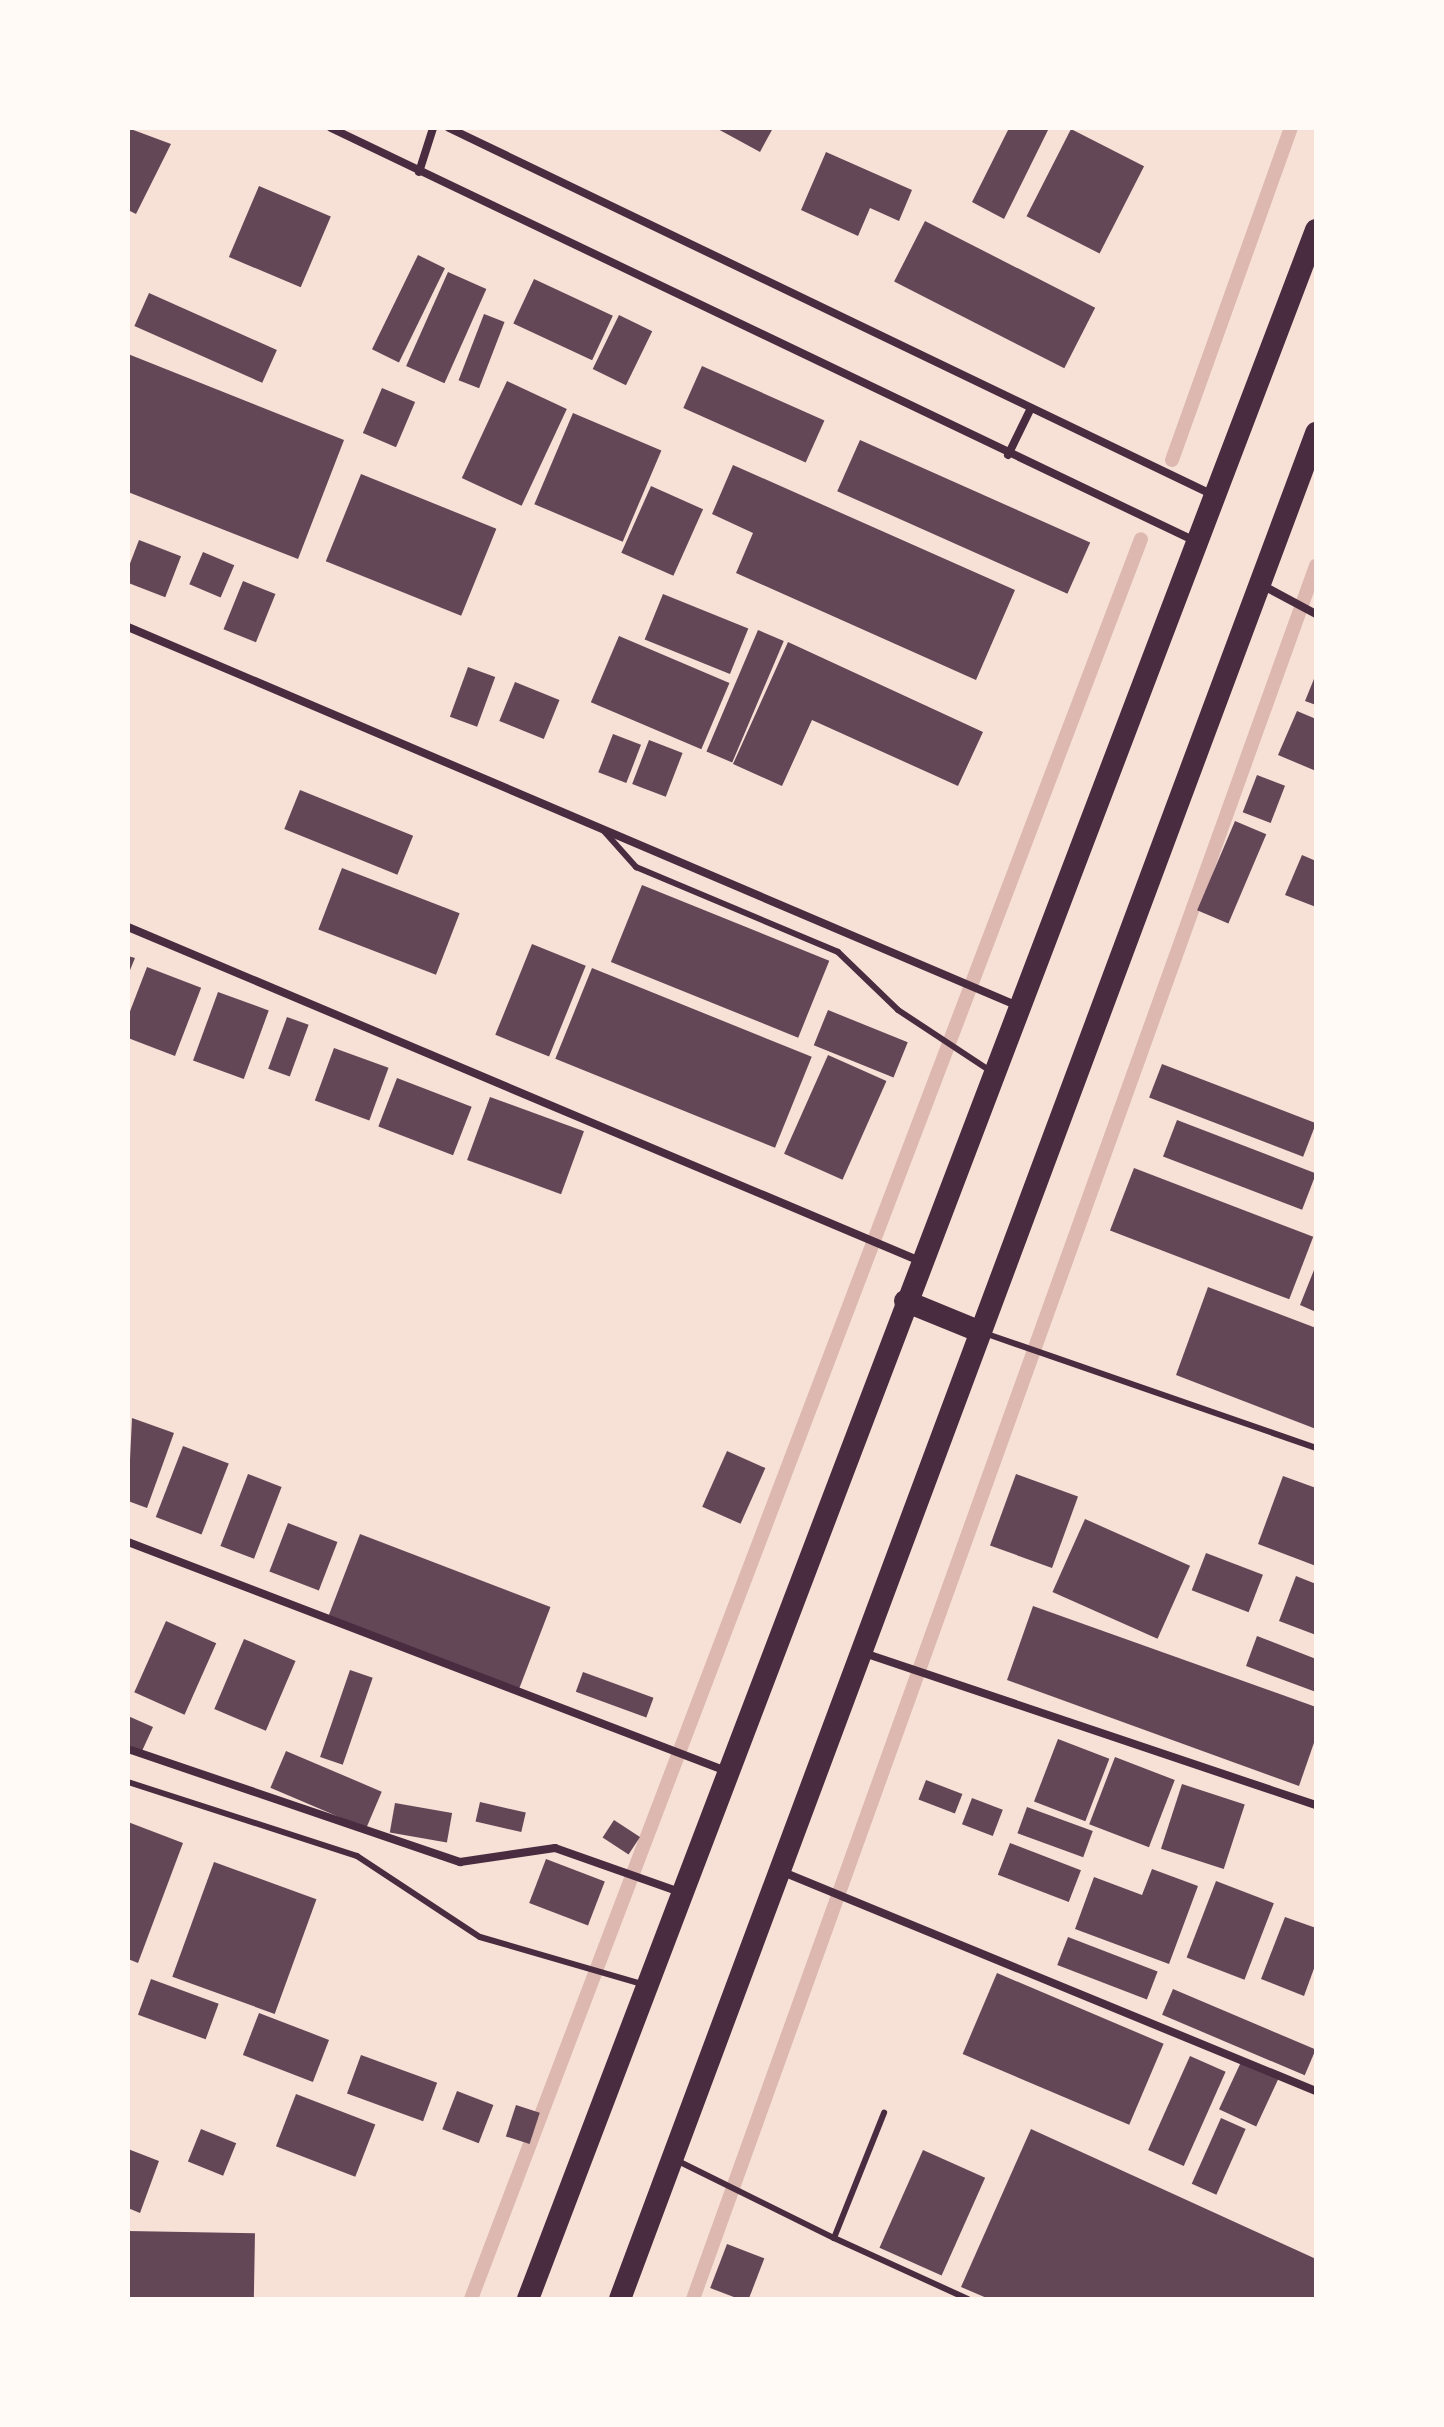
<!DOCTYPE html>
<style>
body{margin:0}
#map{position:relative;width:1444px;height:2427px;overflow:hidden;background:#f7e1d7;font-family:Barlow,sans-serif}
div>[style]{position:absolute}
.stream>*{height:14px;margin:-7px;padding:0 7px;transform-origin:7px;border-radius:7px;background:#dcb8b0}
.building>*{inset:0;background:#644757;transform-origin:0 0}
.service>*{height:6px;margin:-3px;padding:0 3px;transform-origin:3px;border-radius:3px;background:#4a2c40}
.minor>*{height:8px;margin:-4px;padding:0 4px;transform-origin:4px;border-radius:4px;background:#4a2c40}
.trunk>*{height:22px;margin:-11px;padding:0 11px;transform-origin:11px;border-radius:11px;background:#4a2c40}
span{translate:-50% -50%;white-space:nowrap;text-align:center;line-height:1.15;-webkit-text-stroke:8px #fffaf5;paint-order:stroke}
.frame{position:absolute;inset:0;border:130px solid #fffaf5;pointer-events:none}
</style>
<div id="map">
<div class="stream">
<i style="left:1172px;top:460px;width:353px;rotate:-70.3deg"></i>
<i style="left:471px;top:2299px;width:1883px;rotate:-69.16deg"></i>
<i style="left:693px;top:2299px;width:1842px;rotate:-70.23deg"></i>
</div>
<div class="building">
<i style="clip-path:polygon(128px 128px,171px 144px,136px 214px,128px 210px)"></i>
<i style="clip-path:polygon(716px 128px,773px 128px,760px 152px)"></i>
<i style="clip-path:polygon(1009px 128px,1049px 128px,1004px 219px,972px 202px)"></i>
<i style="left:1071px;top:129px;width:82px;height:98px;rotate:27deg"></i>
<i style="clip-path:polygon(826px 152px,912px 190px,899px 221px,870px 208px,858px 236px,801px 210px)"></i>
<i style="left:259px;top:186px;width:78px;height:77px;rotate:23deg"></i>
<i style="left:925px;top:221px;width:191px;height:68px;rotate:27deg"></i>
<i style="left:418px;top:255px;width:30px;height:105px;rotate:26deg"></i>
<i style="left:448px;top:272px;width:42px;height:103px;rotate:24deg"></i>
<i style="left:534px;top:279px;width:87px;height:49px;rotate:25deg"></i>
<i style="left:149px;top:293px;width:140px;height:36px;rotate:24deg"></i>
<i style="left:484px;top:314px;width:22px;height:71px;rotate:21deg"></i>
<i style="left:619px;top:315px;width:37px;height:60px;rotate:26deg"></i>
<i style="clip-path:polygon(128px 354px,344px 440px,298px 559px,128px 492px)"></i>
<i style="left:702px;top:366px;width:134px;height:46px;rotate:24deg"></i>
<i style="left:507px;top:381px;width:66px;height:107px;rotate:25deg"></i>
<i style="left:382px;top:388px;width:36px;height:49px;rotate:23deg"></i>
<i style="left:573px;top:413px;width:96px;height:99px;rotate:23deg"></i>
<i style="left:860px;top:440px;width:252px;height:56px;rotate:24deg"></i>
<i style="clip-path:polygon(733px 465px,1015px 590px,976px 680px,736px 573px,753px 533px,712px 514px)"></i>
<i style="left:361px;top:474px;width:146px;height:94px;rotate:22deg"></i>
<i style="left:651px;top:486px;width:57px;height:73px;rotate:24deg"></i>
<i style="left:139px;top:540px;width:45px;height:44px;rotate:21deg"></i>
<i style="left:203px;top:552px;width:34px;height:35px;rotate:23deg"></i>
<i style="left:243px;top:581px;width:35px;height:52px;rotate:22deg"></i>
<i style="left:663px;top:594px;width:92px;height:49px;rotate:22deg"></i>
<i style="left:758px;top:630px;width:28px;height:132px;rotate:23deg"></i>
<i style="left:619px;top:636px;width:120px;height:72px;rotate:23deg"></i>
<i style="clip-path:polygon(788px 642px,983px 732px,958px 786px,812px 720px,782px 786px,733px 764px)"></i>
<i style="left:468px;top:667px;width:29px;height:53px;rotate:20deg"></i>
<i style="clip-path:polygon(1316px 674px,1316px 705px,1305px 701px)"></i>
<i style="left:515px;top:682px;width:48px;height:42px;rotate:22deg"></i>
<i style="clip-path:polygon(1297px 711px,1316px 719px,1316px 771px,1278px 755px)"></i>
<i style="left:613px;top:734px;width:30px;height:41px;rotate:21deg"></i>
<i style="left:649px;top:740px;width:36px;height:47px;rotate:21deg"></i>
<i style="left:1257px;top:775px;width:30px;height:40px;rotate:21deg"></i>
<i style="left:300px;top:790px;width:122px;height:42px;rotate:22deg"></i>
<i style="left:1235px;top:821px;width:34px;height:97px;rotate:23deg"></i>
<i style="clip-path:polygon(1302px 855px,1316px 861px,1316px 907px,1285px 895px)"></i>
<i style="left:342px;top:868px;width:126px;height:66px;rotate:21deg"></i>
<i style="left:642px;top:885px;width:202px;height:83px;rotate:22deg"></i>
<i style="left:532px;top:944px;width:58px;height:98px;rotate:22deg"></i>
<i style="clip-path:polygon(128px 956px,135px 958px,128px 975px)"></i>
<i style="left:147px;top:967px;width:58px;height:73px;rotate:21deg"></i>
<i style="left:592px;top:968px;width:237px;height:98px;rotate:22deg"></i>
<i style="left:218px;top:992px;width:54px;height:73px;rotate:20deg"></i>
<i style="left:828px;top:1010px;width:86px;height:38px;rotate:22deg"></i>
<i style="left:287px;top:1017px;width:23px;height:55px;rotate:20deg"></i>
<i style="left:334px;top:1048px;width:58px;height:56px;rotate:20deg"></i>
<i style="left:828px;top:1055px;width:64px;height:108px;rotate:24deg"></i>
<i style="left:1162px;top:1064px;width:165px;height:36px;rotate:21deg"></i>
<i style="left:397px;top:1078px;width:80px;height:52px;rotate:21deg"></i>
<i style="left:490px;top:1097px;width:100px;height:67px;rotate:20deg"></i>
<i style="left:1177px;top:1120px;width:149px;height:39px;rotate:21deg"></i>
<i style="left:1134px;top:1168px;width:192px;height:67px;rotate:21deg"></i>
<i style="clip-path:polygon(1316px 1265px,1316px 1312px,1300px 1305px)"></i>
<i style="clip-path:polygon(1208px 1287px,1316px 1328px,1316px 1429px,1176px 1375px)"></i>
<i style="clip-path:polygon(132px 1418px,174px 1433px,147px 1508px,128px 1501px)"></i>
<i style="left:183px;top:1446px;width:49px;height:76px;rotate:21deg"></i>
<i style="left:727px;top:1451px;width:42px;height:61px;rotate:24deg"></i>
<i style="left:248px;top:1474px;width:36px;height:77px;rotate:21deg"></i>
<i style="left:1016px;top:1474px;width:66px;height:76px;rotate:20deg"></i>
<i style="clip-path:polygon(1283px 1476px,1316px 1488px,1316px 1566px,1258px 1544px)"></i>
<i style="left:1085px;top:1519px;width:115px;height:80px;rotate:24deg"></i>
<i style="left:288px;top:1523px;width:53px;height:52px;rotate:21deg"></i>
<i style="left:360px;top:1534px;width:204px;height:90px;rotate:21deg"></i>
<i style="left:1206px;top:1553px;width:61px;height:40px;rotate:21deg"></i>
<i style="clip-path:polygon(1296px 1576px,1316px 1584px,1316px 1635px,1279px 1621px)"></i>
<i style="clip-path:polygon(1033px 1606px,1316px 1707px,1316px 1737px,1299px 1786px,1007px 1680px)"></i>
<i style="left:166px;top:1621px;width:55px;height:78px;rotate:24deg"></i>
<i style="clip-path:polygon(1257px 1636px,1316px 1659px,1316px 1692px,1246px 1666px)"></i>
<i style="left:244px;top:1639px;width:56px;height:76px;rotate:23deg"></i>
<i style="left:350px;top:1670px;width:24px;height:92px;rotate:19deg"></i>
<i style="left:583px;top:1672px;width:75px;height:21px;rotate:20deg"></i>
<i style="clip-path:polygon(128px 1716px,153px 1727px,142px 1751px,128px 1745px)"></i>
<i style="left:1058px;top:1739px;width:55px;height:67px;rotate:21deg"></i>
<i style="left:286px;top:1751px;width:104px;height:40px;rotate:23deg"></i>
<i style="left:1115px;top:1757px;width:64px;height:72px;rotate:21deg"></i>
<i style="left:926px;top:1780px;width:39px;height:21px;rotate:21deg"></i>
<i style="left:1182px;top:1784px;width:66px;height:68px;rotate:18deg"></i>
<i style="left:972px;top:1798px;width:33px;height:28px;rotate:21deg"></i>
<i style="left:480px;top:1802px;width:47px;height:20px;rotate:13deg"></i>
<i style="left:395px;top:1803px;width:58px;height:30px;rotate:10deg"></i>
<i style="left:1027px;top:1807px;width:70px;height:28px;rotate:20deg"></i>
<i style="left:614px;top:1820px;width:31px;height:21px;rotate:33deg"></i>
<i style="clip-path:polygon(128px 1822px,183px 1843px,138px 1963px,128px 1959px)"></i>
<i style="left:1010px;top:1843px;width:76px;height:34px;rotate:21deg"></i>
<i style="left:546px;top:1859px;width:63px;height:47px;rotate:21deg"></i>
<i style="left:214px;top:1862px;width:109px;height:122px;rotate:20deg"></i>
<i style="clip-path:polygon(1152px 1869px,1198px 1886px,1169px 1964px,1075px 1929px,1094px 1877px,1142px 1895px)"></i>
<i style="left:1216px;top:1881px;width:62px;height:82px;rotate:21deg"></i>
<i style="clip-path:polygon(1285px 1917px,1316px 1928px,1316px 1963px,1304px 1996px,1261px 1979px)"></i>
<i style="left:1068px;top:1937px;width:96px;height:30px;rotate:21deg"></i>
<i style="left:997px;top:1973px;width:181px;height:88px;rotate:23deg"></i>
<i style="left:151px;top:1979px;width:72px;height:38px;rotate:20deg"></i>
<i style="left:1173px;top:1989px;width:155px;height:28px;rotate:23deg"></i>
<i style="left:259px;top:2013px;width:75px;height:45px;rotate:21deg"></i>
<i style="left:361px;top:2055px;width:81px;height:41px;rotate:20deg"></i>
<i style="left:1190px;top:2056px;width:39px;height:103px;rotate:24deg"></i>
<i style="left:1241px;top:2062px;width:41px;height:52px;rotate:25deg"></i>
<i style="left:457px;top:2091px;width:39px;height:41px;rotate:21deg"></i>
<i style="left:296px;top:2094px;width:85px;height:56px;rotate:21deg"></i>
<i style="left:516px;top:2105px;width:25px;height:33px;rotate:18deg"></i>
<i style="left:1221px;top:2118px;width:27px;height:72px;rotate:24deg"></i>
<i style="left:201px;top:2129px;width:38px;height:35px;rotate:22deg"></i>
<i style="clip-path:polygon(1031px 2129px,1316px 2259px,1316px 2299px,989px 2299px,961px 2287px)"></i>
<i style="clip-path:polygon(128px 2149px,159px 2161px,140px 2213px,128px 2208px)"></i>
<i style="left:923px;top:2150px;width:68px;height:107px;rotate:24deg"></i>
<i style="left:128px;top:2231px;width:127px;height:68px;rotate:1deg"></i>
<i style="left:727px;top:2244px;width:40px;height:47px;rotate:21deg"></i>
</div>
<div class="service">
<i style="left:603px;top:830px;width:50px;rotate:48.3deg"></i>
<i style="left:636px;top:867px;width:219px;rotate:22.8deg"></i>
<i style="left:838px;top:952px;width:83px;rotate:44deg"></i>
<i style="left:898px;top:1010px;width:113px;rotate:33.4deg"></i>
<i style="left:987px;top:1334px;width:348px;rotate:19.1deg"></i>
<i style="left:128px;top:1782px;width:241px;rotate:17.9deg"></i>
<i style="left:357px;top:1856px;width:147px;rotate:33.4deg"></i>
<i style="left:480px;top:1937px;width:169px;rotate:16.2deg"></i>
<i style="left:678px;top:2161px;width:174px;rotate:26.3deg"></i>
<i style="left:834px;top:2238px;width:135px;rotate:-68.2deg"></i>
<i style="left:834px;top:2238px;width:147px;rotate:24.5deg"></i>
</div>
<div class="minor">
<i style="left:331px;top:128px;width:958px;rotate:25.55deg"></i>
<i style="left:449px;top:128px;width:848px;rotate:25.66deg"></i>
<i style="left:419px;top:172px;width:46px;rotate:-72.3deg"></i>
<i style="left:1008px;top:455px;width:50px;rotate:-63.9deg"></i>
<i style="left:1260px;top:584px;width:64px;rotate:28.2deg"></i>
<i style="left:128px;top:627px;width:967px;rotate:23.07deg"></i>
<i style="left:128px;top:927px;width:860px;rotate:22.87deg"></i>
<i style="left:128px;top:1542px;width:644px;rotate:20.94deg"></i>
<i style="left:864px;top:1653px;width:477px;rotate:18.6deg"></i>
<i style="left:128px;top:1749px;width:351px;rotate:18.8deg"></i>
<i style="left:460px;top:1862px;width:96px;rotate:-8.4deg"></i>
<i style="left:555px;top:1848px;width:136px;rotate:19.4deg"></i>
<i style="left:783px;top:1872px;width:576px;rotate:22.34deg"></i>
</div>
<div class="trunk">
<i style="left:905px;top:1301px;width:77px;rotate:22.2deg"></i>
<i style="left:528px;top:2299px;width:2214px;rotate:-69.15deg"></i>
<i style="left:620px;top:2299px;width:1992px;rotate:-69.54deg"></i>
</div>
<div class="frame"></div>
</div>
